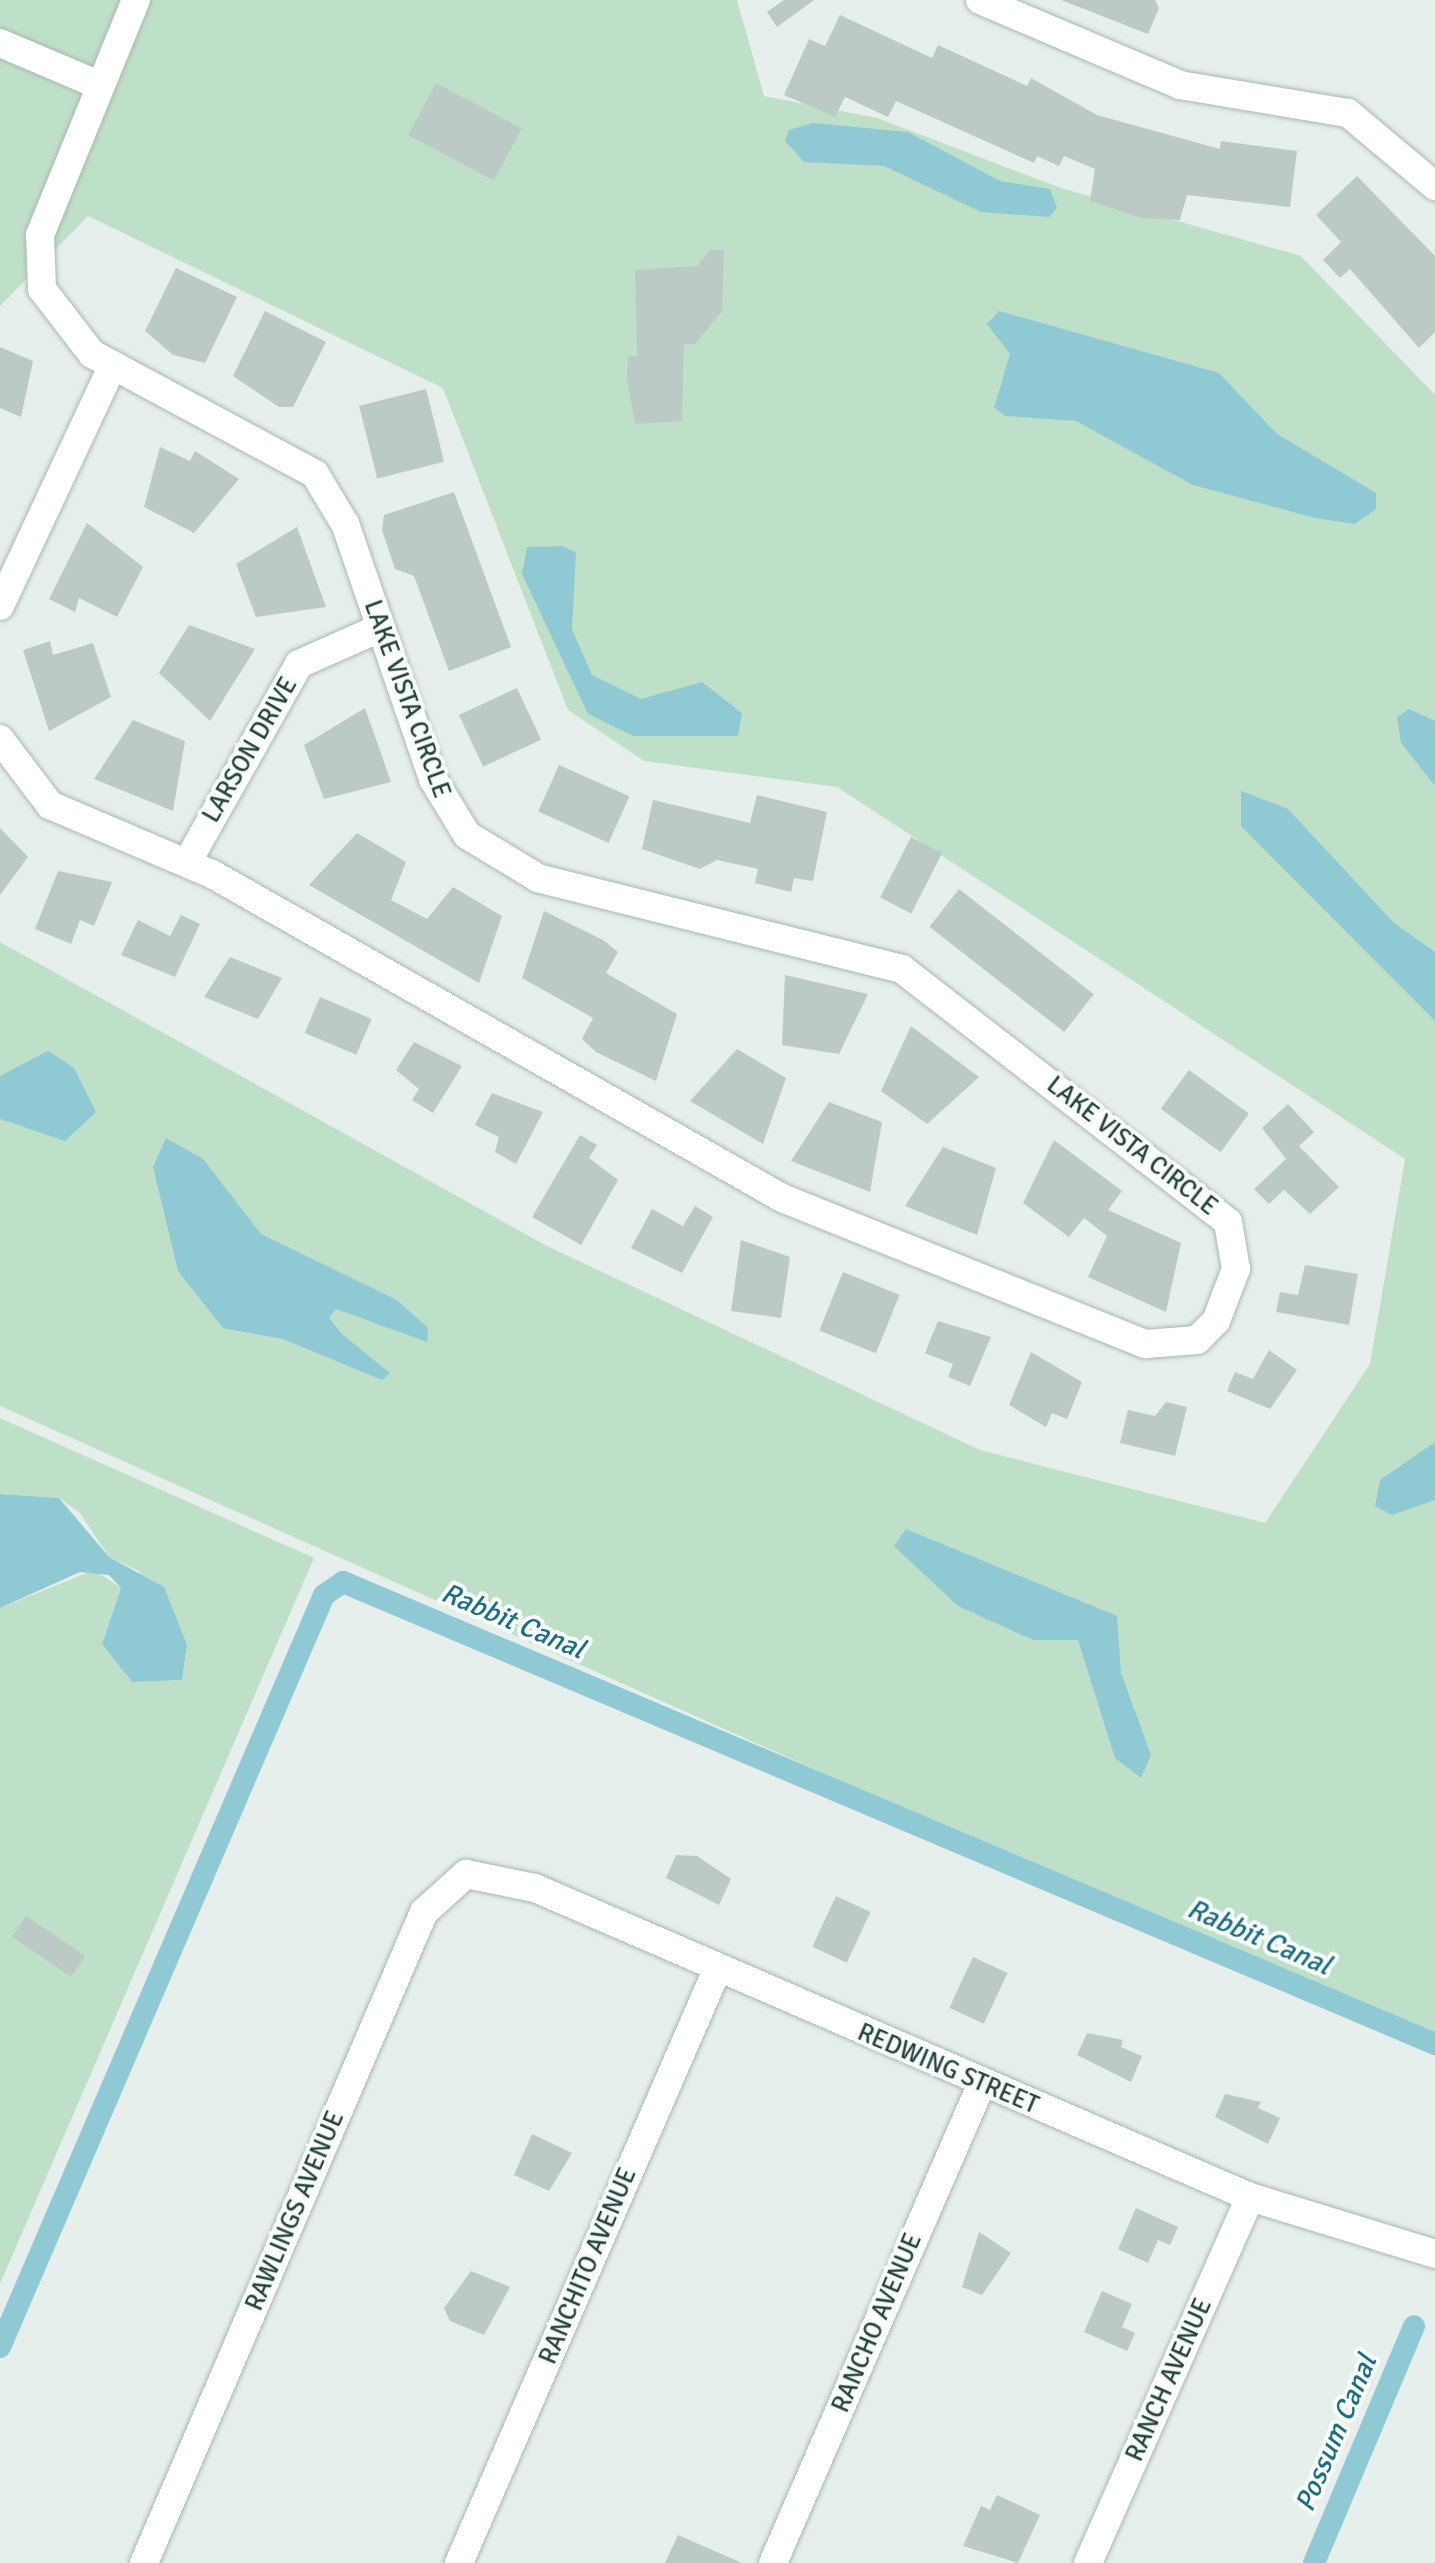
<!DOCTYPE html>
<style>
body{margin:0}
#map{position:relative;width:1435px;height:2563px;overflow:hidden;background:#e6efeb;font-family:Signika,sans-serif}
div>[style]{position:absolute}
.green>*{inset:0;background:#bfe0c8}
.water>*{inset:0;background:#8ec9d4}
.canal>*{height:22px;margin:-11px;padding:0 11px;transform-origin:11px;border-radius:11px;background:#8ec9d4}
.building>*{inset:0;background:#bbcac4;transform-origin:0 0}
.roads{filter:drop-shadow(0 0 2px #a8b8b2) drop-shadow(0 0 2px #a8b8b2)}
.minor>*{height:28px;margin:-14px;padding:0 14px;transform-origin:14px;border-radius:14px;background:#fff}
span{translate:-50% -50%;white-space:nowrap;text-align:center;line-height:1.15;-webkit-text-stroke:8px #f7fbf9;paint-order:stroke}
.street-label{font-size:25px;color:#24423a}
.water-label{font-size:28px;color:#1c6f80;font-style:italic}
</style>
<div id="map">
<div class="green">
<i style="clip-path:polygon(0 0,737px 0,764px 96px,877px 118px,1061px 188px,1301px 256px,1435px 395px,1435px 2046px,0 1406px,0 942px,547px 1246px,980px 1450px,1265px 1523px,1370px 1364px,1405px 1159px,837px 787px,644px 761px,568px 710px,443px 388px,88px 216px,0 306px)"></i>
<i style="clip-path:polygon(0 1418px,314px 1558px,0 2284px,0 1608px,94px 1570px,121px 1588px,102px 1644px,132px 1682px,182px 1680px,187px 1645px,139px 1571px,109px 1557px,80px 1513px,59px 1498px,0 1494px)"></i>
</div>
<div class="water">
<i style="clip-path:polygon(813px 123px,908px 132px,1000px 181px,1050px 189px,1057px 208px,1049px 217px,981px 212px,884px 166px,804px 162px,785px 141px,789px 130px)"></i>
<i style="clip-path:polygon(999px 311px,1219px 373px,1277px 434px,1376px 493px,1376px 509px,1355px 524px,1315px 518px,1193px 485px,1076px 421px,1006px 416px,994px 408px,1010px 354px,987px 324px)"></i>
<i style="clip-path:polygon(562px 546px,576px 552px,572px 629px,592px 675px,641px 699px,702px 682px,742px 713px,738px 736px,633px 736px,588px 714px,522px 574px,527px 547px)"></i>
<i style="clip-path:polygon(1409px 709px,1435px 721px,1435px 786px,1401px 743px,1397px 717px)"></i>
<i style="clip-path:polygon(1241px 791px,1288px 809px,1394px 923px,1435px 952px,1435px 1021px,1241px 826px)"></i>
<i style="clip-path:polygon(48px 1051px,74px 1068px,96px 1112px,65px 1141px,0 1119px,0 1076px)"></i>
<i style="clip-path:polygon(166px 1138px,203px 1159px,261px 1234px,397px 1300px,428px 1328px,427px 1342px,336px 1309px,329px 1318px,343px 1335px,390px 1373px,382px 1380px,283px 1339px,223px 1328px,178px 1271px,153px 1167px)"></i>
<i style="clip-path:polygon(1435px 1442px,1435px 1500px,1392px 1515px,1375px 1506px,1380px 1480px)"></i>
<i style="clip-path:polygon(0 1494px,59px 1498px,109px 1557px,164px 1587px,187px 1645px,182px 1680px,132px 1682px,102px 1644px,121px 1588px,109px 1575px,80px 1572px,0 1608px)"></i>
<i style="clip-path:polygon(906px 1529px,1117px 1616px,1121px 1673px,1151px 1755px,1141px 1778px,1115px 1758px,1078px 1640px,1033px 1640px,958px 1606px,894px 1546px)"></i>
</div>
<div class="canal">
<i style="left:0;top:2347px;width:819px;rotate:-66.69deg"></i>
<i style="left:324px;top:1595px;width:23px;rotate:-34deg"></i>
<i style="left:343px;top:1582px;width:1186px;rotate:22.93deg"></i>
<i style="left:1314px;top:2563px;width:257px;rotate:-67.1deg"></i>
</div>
<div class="building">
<i style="clip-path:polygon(784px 0,814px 0,777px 27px,767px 12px)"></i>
<i style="clip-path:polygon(1061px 0,1155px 0,1159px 8px,1148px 34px)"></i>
<i style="clip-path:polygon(840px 15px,932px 58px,938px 45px,1027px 86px,1031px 78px,1097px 115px,1220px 149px,1221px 141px,1297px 151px,1290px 207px,1187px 195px,1180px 220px,1141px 218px,1090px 201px,1095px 169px,1064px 156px,1059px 166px,1037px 156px,1034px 163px,896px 101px,888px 117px,845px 97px,835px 117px,784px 95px,809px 39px,825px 46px)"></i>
<i style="left:436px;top:83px;width:97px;height:59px;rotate:28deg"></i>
<i style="clip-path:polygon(1357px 176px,1435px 256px,1435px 332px,1419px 348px,1350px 269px,1340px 278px,1323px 260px,1341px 242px,1316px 215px)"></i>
<i style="clip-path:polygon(710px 250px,724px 250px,722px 311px,695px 344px,684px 344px,682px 421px,635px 424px,627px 377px,628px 356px,637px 356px,635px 270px,697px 266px)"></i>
<i style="clip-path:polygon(176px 268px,237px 297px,205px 363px,173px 355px,145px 331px)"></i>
<i style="clip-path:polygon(265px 311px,326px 342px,293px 407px,279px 407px,233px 376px)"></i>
<i style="clip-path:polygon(0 347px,33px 361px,21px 417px,0 408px)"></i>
<i style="left:426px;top:389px;width:75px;height:69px;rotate:76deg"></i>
<i style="clip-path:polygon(160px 447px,190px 461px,195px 451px,239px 479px,194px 533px,144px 507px)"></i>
<i style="clip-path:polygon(454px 492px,511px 647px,449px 671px,414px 576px,395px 569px,382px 530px,384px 515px)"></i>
<i style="clip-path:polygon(87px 523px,143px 567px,117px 617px,79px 598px,75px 612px,49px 599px)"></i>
<i style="clip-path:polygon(297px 527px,326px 607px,256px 617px,236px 564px)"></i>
<i style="clip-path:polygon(189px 625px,255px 649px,210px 721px,159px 673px)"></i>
<i style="clip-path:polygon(50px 641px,53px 655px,93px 643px,111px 697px,49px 731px,23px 650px)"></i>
<i style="left:517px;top:688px;width:57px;height:64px;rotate:65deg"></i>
<i style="clip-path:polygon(365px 708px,391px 782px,324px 799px,304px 745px)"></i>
<i style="clip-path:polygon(133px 720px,185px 741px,173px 811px,94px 779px)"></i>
<i style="left:559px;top:765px;width:77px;height:51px;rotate:24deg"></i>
<i style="clip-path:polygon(757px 795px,827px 812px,813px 881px,794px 878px,791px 892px,755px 883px,758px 869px,717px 860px,700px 869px,642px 849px,653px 800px,750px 823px)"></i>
<i style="clip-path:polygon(0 828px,28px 857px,0 895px)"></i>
<i style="clip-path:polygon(357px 833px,406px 862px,391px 900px,427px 919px,453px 887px,502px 916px,479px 983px,309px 885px)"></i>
<i style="left:911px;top:837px;width:35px;height:68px;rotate:27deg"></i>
<i style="clip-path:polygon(58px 871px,112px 882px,94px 926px,80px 920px,71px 944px,35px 929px)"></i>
<i style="left:959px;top:889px;width:171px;height:48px;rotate:38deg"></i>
<i style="clip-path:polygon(544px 911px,603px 940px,618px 952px,606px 973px,677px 1014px,656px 1081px,596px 1052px,582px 1039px,593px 1018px,522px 978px)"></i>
<i style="clip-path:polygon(181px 915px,200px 924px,175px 977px,121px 955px,138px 920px,170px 936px)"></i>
<i style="clip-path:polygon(230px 957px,282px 978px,258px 1019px,204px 997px)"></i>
<i style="clip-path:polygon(785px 975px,868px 994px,839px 1054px,782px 1045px)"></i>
<i style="left:320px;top:997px;width:56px;height:39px;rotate:23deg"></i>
<i style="clip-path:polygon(911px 1026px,979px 1077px,927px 1124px,881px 1091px)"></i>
<i style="clip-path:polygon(414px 1042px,462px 1066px,433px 1113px,412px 1100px,419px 1089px,396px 1070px)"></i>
<i style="clip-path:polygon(737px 1049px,786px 1078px,763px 1144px,690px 1101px)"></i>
<i style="left:1189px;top:1070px;width:74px;height:48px;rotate:36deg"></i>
<i style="clip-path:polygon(492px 1093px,543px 1112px,516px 1164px,495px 1152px,499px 1137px,475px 1125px)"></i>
<i style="clip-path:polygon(829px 1102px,882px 1122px,870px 1192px,791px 1161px)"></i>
<i style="clip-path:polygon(1288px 1104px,1314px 1132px,1299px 1146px,1339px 1187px,1310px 1214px,1284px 1190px,1269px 1204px,1254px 1189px,1286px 1159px,1262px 1128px)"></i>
<i style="clip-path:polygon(580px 1135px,597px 1145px,589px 1158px,618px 1180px,581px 1245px,532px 1217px)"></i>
<i style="clip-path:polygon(1054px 1140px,1122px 1191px,1108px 1210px,1181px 1243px,1166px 1312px,1088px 1277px,1107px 1236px,1084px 1218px,1069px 1237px,1023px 1203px)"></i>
<i style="clip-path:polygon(943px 1147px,996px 1168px,977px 1235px,905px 1206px)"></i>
<i style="clip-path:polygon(695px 1206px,713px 1217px,682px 1273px,631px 1248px,652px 1209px,683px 1226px)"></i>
<i style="clip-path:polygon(741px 1240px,790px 1257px,781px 1318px,731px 1311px)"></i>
<i style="clip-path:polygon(1305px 1265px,1358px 1274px,1349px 1325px,1276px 1312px,1280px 1292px,1298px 1295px)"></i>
<i style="left:843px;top:1272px;width:61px;height:63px;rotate:22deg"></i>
<i style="clip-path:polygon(938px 1321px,991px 1337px,970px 1386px,948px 1377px,953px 1364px,925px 1353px)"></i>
<i style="clip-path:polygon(1269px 1350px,1297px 1370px,1270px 1409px,1227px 1391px,1235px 1372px,1253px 1379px)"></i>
<i style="clip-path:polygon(1031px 1352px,1082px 1382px,1067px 1419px,1052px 1413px,1046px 1427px,1009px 1405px)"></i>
<i style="clip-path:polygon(1166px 1402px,1187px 1407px,1175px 1456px,1120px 1443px,1128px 1410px,1155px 1416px)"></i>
<i style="clip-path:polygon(676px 1855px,697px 1856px,731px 1879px,719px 1905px,666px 1878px)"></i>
<i style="left:836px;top:1896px;width:38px;height:56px;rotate:25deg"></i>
<i style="left:26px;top:1916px;width:71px;height:25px;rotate:34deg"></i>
<i style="left:973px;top:1957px;width:38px;height:56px;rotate:25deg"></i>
<i style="clip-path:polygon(1087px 2033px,1123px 2040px,1121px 2047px,1142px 2056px,1131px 2082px,1077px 2055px)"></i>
<i style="clip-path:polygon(1225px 2094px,1261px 2102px,1258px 2108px,1280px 2118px,1268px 2144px,1215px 2117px)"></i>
<i style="clip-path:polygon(532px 2134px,572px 2153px,549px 2191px,514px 2175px)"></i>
<i style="clip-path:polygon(1136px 2208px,1178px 2227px,1170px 2245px,1158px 2240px,1148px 2263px,1118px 2249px)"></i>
<i style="clip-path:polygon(979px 2232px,1011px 2253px,982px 2295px,962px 2287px)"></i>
<i style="clip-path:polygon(471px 2271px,510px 2287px,484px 2335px,450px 2321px,444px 2308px)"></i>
<i style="clip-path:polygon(1102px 2291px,1132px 2304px,1122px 2327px,1135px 2333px,1127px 2351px,1084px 2332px)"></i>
<i style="clip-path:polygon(997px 2495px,1040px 2515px,1018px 2563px,963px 2546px,981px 2506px,990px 2510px)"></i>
<i style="clip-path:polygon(678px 2535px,742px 2563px,665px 2563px)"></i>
</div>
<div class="roads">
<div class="minor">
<i style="left:980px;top:0;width:217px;rotate:23deg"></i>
<i style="left:1180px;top:85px;width:170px;rotate:9.5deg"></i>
<i style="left:1348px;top:113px;width:114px;rotate:40deg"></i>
<i style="left:0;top:43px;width:108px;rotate:23deg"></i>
<i style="left:0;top:606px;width:266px;rotate:-64.9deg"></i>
<i style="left:0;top:739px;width:83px;rotate:52.9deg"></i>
<i style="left:50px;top:805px;width:176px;rotate:23.1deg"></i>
<i style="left:212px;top:874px;width:656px;rotate:29.61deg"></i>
<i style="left:782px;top:1198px;width:392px;rotate:21.9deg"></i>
<i style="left:1146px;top:1344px;width:51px;rotate:-4.5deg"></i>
<i style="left:1197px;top:1340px;width:27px;rotate:-45deg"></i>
<i style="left:1216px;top:1321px;width:56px;rotate:-69deg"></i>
<i style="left:1236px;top:1269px;width:48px;rotate:-99.7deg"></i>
<i style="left:1228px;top:1222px;width:413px;rotate:-142.2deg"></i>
<i style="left:902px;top:969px;width:375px;rotate:-166deg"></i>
<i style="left:538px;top:878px;width:83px;rotate:-148.8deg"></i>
<i style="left:467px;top:835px;width:66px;rotate:-121.3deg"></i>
<i style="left:433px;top:779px;width:270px;rotate:-109deg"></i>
<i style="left:345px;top:524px;width:58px;rotate:-121deg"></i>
<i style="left:315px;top:474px;width:253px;rotate:-151.7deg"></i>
<i style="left:92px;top:354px;width:82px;rotate:-127.6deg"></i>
<i style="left:42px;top:289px;width:54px;rotate:-92.1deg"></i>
<i style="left:40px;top:235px;width:254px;rotate:-67.8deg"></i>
<i style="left:188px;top:861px;width:226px;rotate:-60.6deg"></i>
<i style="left:299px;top:664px;width:89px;rotate:-24deg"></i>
<i style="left:144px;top:2563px;width:709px;rotate:-66.73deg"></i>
<i style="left:424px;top:1912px;width:57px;rotate:-42.1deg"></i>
<i style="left:466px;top:1874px;width:70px;rotate:11.5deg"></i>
<i style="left:535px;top:1888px;width:779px;rotate:23.37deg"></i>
<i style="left:1250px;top:2197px;width:194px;rotate:17.1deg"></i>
<i style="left:459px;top:2563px;width:647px;rotate:-66.49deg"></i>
<i style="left:773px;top:2563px;width:524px;rotate:-66.47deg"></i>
<i style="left:1088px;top:2563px;width:400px;rotate:-66.1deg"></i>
</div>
</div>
<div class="street-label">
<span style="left:407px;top:699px;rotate:70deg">LAKE VISTA CIRCLE</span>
<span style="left:250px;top:750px;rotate:-60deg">LARSON DRIVE</span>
<span style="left:1132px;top:1146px;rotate:38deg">LAKE VISTA CIRCLE</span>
<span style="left:948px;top:2069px;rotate:23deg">REDWING STREET</span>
<span style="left:295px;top:2211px;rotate:-67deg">RAWLINGS AVENUE</span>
<span style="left:588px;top:2266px;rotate:-67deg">RANCHITO AVENUE</span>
<span style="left:877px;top:2323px;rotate:-67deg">RANCHO AVENUE</span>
<span style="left:1169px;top:2380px;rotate:-66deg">RANCH AVENUE</span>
</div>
<div class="water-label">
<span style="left:513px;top:1621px;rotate:23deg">Rabbit Canal</span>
<span style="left:1259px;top:1937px;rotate:23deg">Rabbit Canal</span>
<span style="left:1336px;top:2433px;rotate:-67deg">Possum Canal</span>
</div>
</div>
